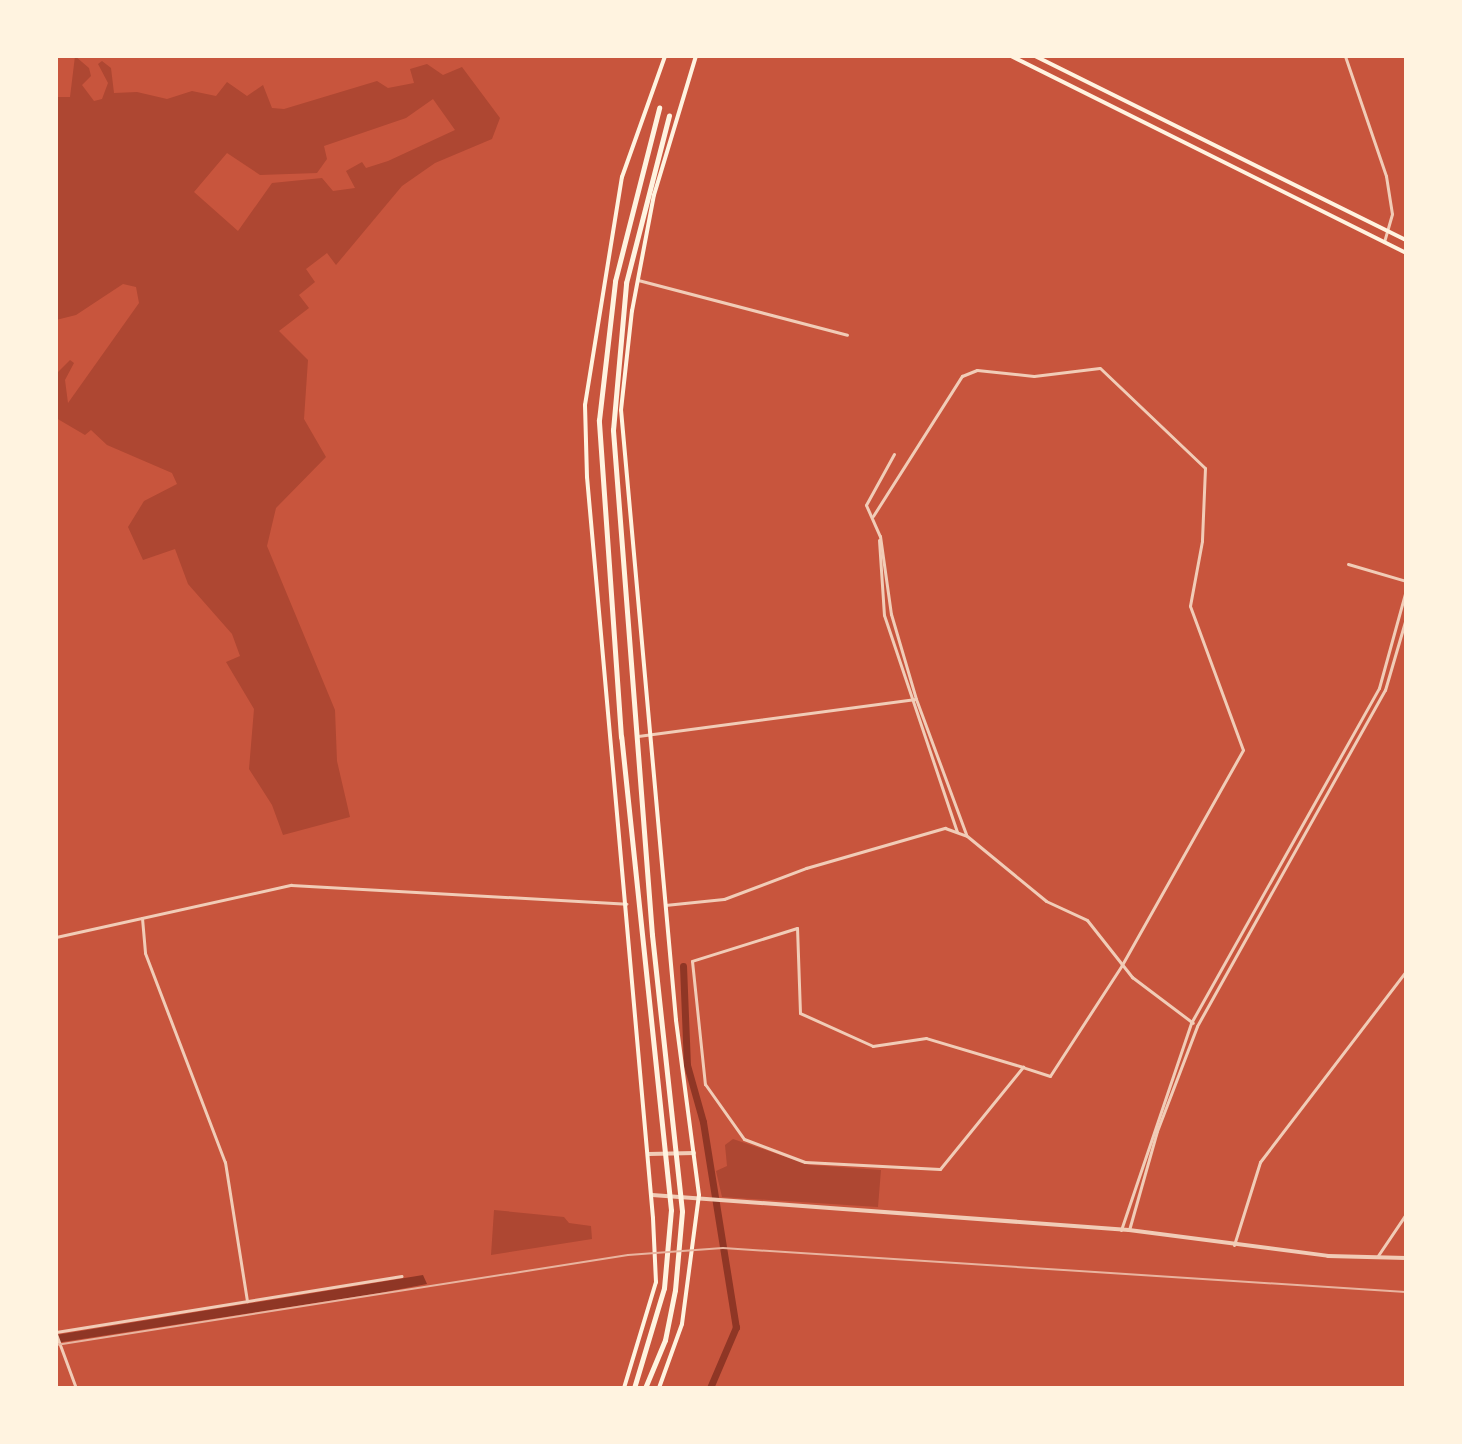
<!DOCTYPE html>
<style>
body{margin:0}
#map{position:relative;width:1462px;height:1444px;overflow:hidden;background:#c8553d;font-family:"Source Sans 3",sans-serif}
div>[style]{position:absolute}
.green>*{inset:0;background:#ae4732}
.water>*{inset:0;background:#8f3625}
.canal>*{height:7px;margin:-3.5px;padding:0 3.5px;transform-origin:3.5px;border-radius:3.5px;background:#8f3625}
.minor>*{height:3px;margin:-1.5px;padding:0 1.5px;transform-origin:1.5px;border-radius:1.5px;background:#f1ccb7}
.tertiary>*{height:4px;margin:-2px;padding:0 2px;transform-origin:2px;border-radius:2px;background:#f1ccb7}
.secondary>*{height:4px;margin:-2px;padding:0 2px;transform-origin:2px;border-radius:2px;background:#fff3e0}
.primary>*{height:4px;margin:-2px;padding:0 2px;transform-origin:2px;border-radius:2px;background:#fff3e0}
.trunk>*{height:5px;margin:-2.5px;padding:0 2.5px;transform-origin:2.5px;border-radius:2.5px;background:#fff3e0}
.rail>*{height:2px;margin:-1px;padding:0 1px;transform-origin:1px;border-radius:1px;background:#e9b49f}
span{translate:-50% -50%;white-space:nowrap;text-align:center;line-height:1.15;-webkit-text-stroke:6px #fff3e0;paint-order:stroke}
.frame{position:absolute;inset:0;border:58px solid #fff3e0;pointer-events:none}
</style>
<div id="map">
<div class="green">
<i style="clip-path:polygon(evenodd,75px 56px,89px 68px,91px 76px,82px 85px,94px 101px,102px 99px,108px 83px,98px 64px,102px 61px,111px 68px,114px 93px,137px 92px,167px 99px,192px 91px,216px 96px,227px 82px,247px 96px,263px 85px,272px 108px,284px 109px,377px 81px,388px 88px,414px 83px,410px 69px,427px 64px,443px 75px,462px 67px,500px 118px,492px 139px,435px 163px,402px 186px,336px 265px,327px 253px,306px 269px,315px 282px,299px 295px,309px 308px,279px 331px,308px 360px,304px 419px,326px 457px,276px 508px,267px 546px,335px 710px,337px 761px,350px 817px,283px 835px,272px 805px,249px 769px,254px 709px,226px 662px,240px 656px,232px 634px,188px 584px,175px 549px,143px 560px,128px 527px,144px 501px,177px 484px,172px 473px,107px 445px,91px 430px,85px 435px,56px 418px,56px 374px,70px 360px,74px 363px,65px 380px,68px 403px,139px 303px,136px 287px,123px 284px,76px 315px,56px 320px,56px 97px,70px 97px,75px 56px,433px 99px,455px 130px,388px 161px,366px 168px,362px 162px,346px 171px,355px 188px,333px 191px,322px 178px,272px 183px,238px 231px,194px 192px,227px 153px,260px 175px,317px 173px,327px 159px,324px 146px,406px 118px,433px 99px)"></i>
<i style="clip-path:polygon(733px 1139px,810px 1165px,881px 1170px,878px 1207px,722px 1197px,716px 1171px,727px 1166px,725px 1145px)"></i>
<i style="clip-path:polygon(494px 1210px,564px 1217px,569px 1223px,591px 1226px,592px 1239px,491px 1255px)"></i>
</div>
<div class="water">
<i style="clip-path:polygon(423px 1275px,427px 1284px,380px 1293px,56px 1343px,56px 1335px)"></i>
</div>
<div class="canal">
<i style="left:683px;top:966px;width:99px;rotate:87.7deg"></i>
<i style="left:687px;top:1065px;width:59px;rotate:74.3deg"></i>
<i style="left:703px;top:1122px;width:208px;rotate:80.9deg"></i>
<i style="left:736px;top:1327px;width:66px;rotate:113.1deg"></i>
</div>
<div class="minor">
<i style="left:1345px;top:56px;width:127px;rotate:71.1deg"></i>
<i style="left:1386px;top:176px;width:38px;rotate:81deg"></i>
<i style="left:1392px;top:214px;width:29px;rotate:106deg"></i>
<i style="left:638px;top:280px;width:216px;rotate:14.7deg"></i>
<i style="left:894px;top:454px;width:58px;rotate:118.8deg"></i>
<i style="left:866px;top:505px;width:34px;rotate:66deg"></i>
<i style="left:880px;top:536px;width:79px;rotate:82deg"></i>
<i style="left:891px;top:614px;width:89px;rotate:73.6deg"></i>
<i style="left:916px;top:699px;width:144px;rotate:69.7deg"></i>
<i style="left:873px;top:516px;width:166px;rotate:-57.6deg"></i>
<i style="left:962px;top:376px;width:16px;rotate:-22deg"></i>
<i style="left:977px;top:370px;width:57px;rotate:6deg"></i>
<i style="left:1034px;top:376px;width:66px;rotate:-6.9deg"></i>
<i style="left:1100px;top:368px;width:145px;rotate:43.6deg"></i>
<i style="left:1205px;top:468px;width:73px;rotate:92.4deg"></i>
<i style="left:1202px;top:541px;width:66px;rotate:100.5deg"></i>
<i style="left:1190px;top:606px;width:153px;rotate:69.8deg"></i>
<i style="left:1243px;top:750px;width:247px;rotate:119.4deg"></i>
<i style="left:1122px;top:965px;width:132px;rotate:123deg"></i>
<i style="left:1050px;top:1076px;width:28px;rotate:-162deg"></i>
<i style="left:1023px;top:1067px;width:101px;rotate:-163.4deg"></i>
<i style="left:926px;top:1038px;width:54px;rotate:171.4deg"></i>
<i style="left:873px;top:1046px;width:80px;rotate:-155.7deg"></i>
<i style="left:800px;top:1013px;width:85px;rotate:-92deg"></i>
<i style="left:797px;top:928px;width:110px;rotate:162.6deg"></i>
<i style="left:692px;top:961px;width:124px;rotate:84deg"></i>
<i style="left:705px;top:1084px;width:67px;rotate:54.7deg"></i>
<i style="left:744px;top:1139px;width:65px;rotate:20.7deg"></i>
<i style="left:805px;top:1162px;width:135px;rotate:3deg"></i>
<i style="left:940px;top:1169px;width:132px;rotate:-50.9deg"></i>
<i style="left:879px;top:540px;width:75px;rotate:86.2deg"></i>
<i style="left:884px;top:615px;width:229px;rotate:71.4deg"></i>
<i style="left:1348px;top:564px;width:60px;rotate:16.3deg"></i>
<i style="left:638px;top:736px;width:280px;rotate:-7.6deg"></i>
<i style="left:665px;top:905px;width:59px;rotate:-5.8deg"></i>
<i style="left:724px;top:899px;width:88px;rotate:-20.7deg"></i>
<i style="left:806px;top:868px;width:145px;rotate:-16.1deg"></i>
<i style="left:945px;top:828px;width:23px;rotate:20deg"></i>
<i style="left:967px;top:836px;width:102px;rotate:39.4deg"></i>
<i style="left:1046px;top:901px;width:45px;rotate:24.9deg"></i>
<i style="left:1087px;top:920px;width:73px;rotate:51.7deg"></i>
<i style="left:1132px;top:977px;width:76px;rotate:37deg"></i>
<i style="left:142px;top:918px;width:35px;rotate:85deg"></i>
<i style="left:145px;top:953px;width:224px;rotate:69.1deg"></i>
<i style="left:225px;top:1162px;width:141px;rotate:81deg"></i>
<i style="left:56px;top:937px;width:241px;rotate:-12.5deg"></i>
<i style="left:291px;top:885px;width:336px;rotate:3.2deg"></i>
<i style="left:1121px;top:1230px;width:219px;rotate:-71.3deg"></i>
<i style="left:1191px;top:1023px;width:384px;rotate:-60.7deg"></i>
<i style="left:1379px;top:688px;width:102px;rotate:-74.6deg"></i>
<i style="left:1129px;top:1230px;width:103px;rotate:-74.2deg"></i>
<i style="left:1157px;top:1131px;width:112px;rotate:-69.1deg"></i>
<i style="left:1197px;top:1026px;width:385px;rotate:-60.8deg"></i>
<i style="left:1385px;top:690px;width:75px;rotate:-73.7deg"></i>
<i style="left:1234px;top:1245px;width:87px;rotate:-72.6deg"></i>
<i style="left:1260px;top:1162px;width:240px;rotate:-52.6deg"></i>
<i style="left:1377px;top:1257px;width:52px;rotate:-56deg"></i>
<i style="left:56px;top:1332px;width:350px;rotate:-9.2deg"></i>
<i style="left:56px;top:1334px;width:58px;rotate:69.7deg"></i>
</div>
<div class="tertiary">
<i style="left:649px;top:1154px;width:45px;rotate:-1.3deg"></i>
<i style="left:652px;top:1195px;width:478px;rotate:4.2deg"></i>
<i style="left:1129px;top:1230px;width:201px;rotate:7.4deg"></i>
<i style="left:1328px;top:1256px;width:78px;rotate:1.5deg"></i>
</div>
<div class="secondary">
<i style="left:624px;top:1388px;width:111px;rotate:-73.2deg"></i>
<i style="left:656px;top:1282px;width:64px;rotate:-92.7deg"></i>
<i style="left:653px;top:1218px;width:744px;rotate:-95.09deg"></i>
<i style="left:587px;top:477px;width:72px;rotate:-91.6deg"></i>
<i style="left:585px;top:405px;width:231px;rotate:-80.8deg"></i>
<i style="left:622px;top:177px;width:128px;rotate:-70.4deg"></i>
<i style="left:659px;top:1388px;width:68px;rotate:-70.2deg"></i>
<i style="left:682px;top:1324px;width:130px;rotate:-82.5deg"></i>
<i style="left:699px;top:1195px;width:177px;rotate:-97.5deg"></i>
<i style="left:676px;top:1020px;width:612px;rotate:-95.15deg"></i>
<i style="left:621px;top:410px;width:100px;rotate:-83.7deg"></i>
<i style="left:632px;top:311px;width:118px;rotate:-79.3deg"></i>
<i style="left:654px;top:195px;width:145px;rotate:-73.2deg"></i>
</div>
<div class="primary">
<i style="left:1011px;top:56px;width:441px;rotate:26.5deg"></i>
<i style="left:1035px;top:56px;width:414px;rotate:26.4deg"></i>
</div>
<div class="trunk">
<i style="left:634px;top:1388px;width:104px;rotate:-73.3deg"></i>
<i style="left:664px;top:1288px;width:78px;rotate:-84.9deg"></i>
<i style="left:671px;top:1210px;width:476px;rotate:-96deg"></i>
<i style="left:621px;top:737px;width:318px;rotate:-94deg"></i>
<i style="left:599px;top:420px;width:140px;rotate:-83.4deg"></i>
<i style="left:615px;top:281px;width:179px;rotate:-75.7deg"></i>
<i style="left:645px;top:1388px;width:52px;rotate:-67.4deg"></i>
<i style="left:665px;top:1340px;width:51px;rotate:-78.7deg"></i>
<i style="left:675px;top:1290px;width:79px;rotate:-84.9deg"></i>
<i style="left:682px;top:1211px;width:278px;rotate:-96.2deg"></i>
<i style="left:652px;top:935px;width:507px;rotate:-94.42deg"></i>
<i style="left:613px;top:430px;width:148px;rotate:-84.9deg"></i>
<i style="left:626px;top:283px;width:173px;rotate:-75.6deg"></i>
</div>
<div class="rail">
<i style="left:56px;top:1345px;width:579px;rotate:-8.94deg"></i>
<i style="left:628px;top:1255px;width:95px;rotate:-4.2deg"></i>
<i style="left:723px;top:1248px;width:684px;rotate:3.69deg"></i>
</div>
<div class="frame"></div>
</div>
